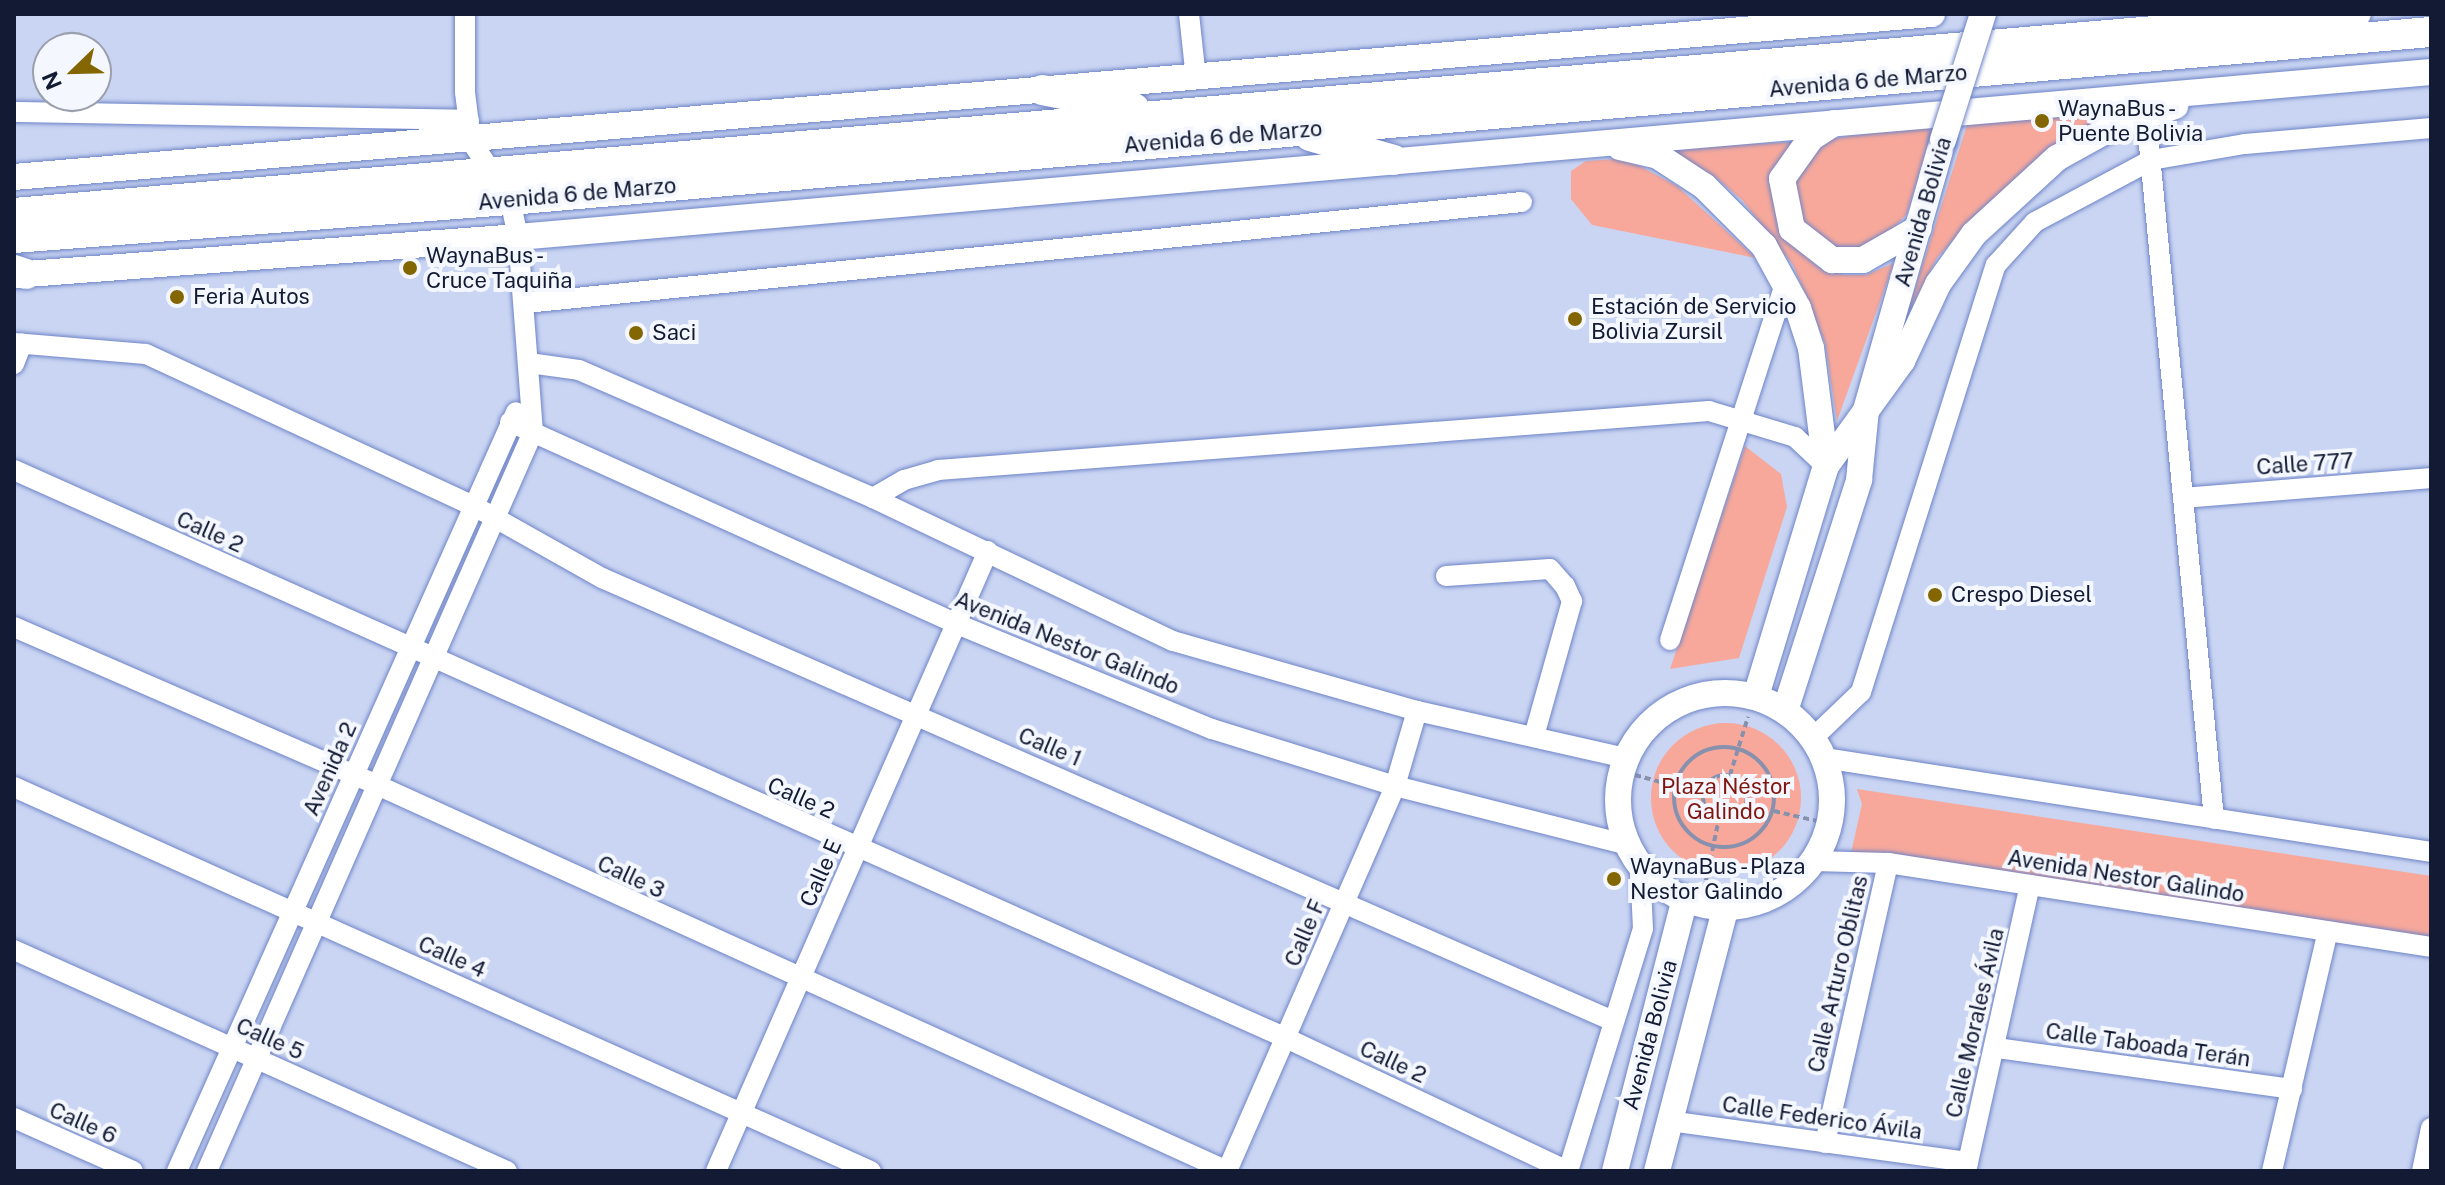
<!DOCTYPE html>
<meta charset="utf-8">
<style>
body{margin:0}
#map{position:relative;width:2445px;height:1185px;overflow:hidden;background:#cad5f3;font-family:"Public Sans",sans-serif}
div>[style]{position:absolute}
.green>*{inset:0;background:#f7a89b}
.round{border-radius:50%}
.path>*{height:4px;margin-top:-2px;transform-origin:0;background:repeating-linear-gradient(90deg,#8791ad 0 6px,transparent 0 10px)}
.path>.ring{margin:-2px;padding:0;box-sizing:content-box;background:none;border:4px solid #8791ad;border-radius:50%}
.roads{filter:drop-shadow(0 0 2px #6e84c7) drop-shadow(0 0 2px #6e84c7)}
.minor>*{height:20px;margin:-10px;padding:0 10px;transform-origin:10px;border-radius:10px;background:#fff}
.major>*{height:26px;margin:-13px;padding:0 13px;transform-origin:13px;border-radius:13px;background:#fff}
.major>.ring{margin:-13px;padding:0;box-sizing:content-box;background:none;border:26px solid #fff;border-radius:50%}
.highway>*{height:30px;margin:-15px;padding:0 15px;transform-origin:15px;border-radius:15px;background:#fff}
.bridges{filter:drop-shadow(0 0 2px #6e84c7) drop-shadow(0 0 2px #6e84c7)}
.major-bridge>*{height:26px;margin:-13px;padding:0 13px;transform-origin:13px;border-radius:13px;background:#fff}
.dots>*{width:22px;height:22px;translate:-50% -50%;box-sizing:border-box;border:4px solid #f4f7fe;border-radius:50%}
span{translate:-50% -50%;white-space:nowrap;text-align:center;line-height:1.15;-webkit-text-stroke:8px #f4f7fe;paint-order:stroke}
.street-label{font-size:22px;color:#121a34}
.poi-label{font-size:22px;color:#121a34}
.left{translate:0 -50%;text-align:left}
.park-label{font-size:22px;color:#80160e}
.frame{position:absolute;inset:0;border:16px solid #121a34;pointer-events:none}
.north{position:absolute;left:32px;top:32px;width:80px;height:80px;box-sizing:border-box;background:#f4f7fe;border:2px solid #9a9fad;border-radius:50%;rotate:247deg;font-size:22px;font-weight:700;line-height:32px;text-align:center;color:#121a34}
.north::after{content:'';display:block;margin:auto;width:28px;height:36px;background:#836600;clip-path:polygon(50% 0,100% 100%,50% 72%,0 100%)}
</style>
<div id="map">
<div class="green">
<i style="clip-path:polygon(2129px 109px,2051px 149px,1979px 211px,1937px 258px,1906px 317px,1968px 122px)"></i>
<i style="clip-path:polygon(1934px 123px,1907px 214px,1873px 249px,1834px 249px,1801px 224px,1793px 187px,1806px 157px,1830px 139px)"></i>
<i style="clip-path:polygon(1795px 142px,1771px 190px,1786px 240px,1821px 269px,1844px 275px,1866px 275px,1894px 263px,1837px 421px,1825px 343px,1793px 265px,1742px 200px,1715px 177px,1664px 148px)"></i>
<i style="clip-path:polygon(1616px 159px,1638px 165px,1677px 186px,1756px 258px,1592px 225px,1571px 199px,1571px 171px,1586px 161px)"></i>
<i style="clip-path:polygon(1745px 446px,1781px 474px,1787px 507px,1739px 658px,1670px 669px)"></i>
<i class="round" style="left:1651px;top:723px;width:150px;height:150px"></i>
<i style="clip-path:polygon(1857px 789px,2431px 876px,2431px 941px,1851px 853px,1862px 804px)"></i>
</div>
<div class="path">
<i class="ring" style="left:1674px;top:747px;width:96px;height:96px"></i>
<i style="left:1635px;top:775px;width:41px;rotate:15.4deg"></i>
<i style="left:1730px;top:775px;width:61px;rotate:-72.8deg"></i>
<i class="ring" style="left:1703px;top:775px;width:40px;height:40px"></i>
<i style="left:1774px;top:811px;width:57px;rotate:13.1deg"></i>
<i style="left:1704px;top:890px;width:74px;rotate:-78.2deg"></i>
</div>
<div class="roads">
<div class="minor">
<i style="left:1189px;top:14px;width:64px;rotate:83.8deg"></i>
<i style="left:14px;top:112px;width:455px;rotate:1deg"></i>
<i style="left:2146px;top:114px;width:708px;rotate:84.49deg"></i>
<i style="left:526px;top:303px;width:1001px;rotate:-5.79deg"></i>
<i style="left:14px;top:343px;width:132px;rotate:4.8deg"></i>
<i style="left:146px;top:354px;width:362px;rotate:24.9deg"></i>
<i style="left:474px;top:506px;width:147px;rotate:29.4deg"></i>
<i style="left:602px;top:578px;width:1104px;rotate:23.66deg"></i>
<i style="left:529px;top:363px;width:50px;rotate:8deg"></i>
<i style="left:579px;top:370px;width:321px;rotate:23.5deg"></i>
<i style="left:873px;top:498px;width:332px;rotate:25.5deg"></i>
<i style="left:1173px;top:641px;width:254px;rotate:16deg"></i>
<i style="left:1417px;top:711px;width:213px;rotate:12.7deg"></i>
<i style="left:14px;top:364px;width:22px;rotate:-69deg"></i>
<i style="left:510px;top:422px;width:491px;rotate:24.3deg"></i>
<i style="left:957px;top:624px;width:276px;rotate:22.4deg"></i>
<i style="left:1212px;top:729px;width:192px;rotate:17.3deg"></i>
<i style="left:1395px;top:786px;width:240px;rotate:14.2deg"></i>
<i style="left:14px;top:470px;width:1393px;rotate:24.06deg"></i>
<i style="left:1286px;top:1038px;width:312px;rotate:25.3deg"></i>
<i style="left:873px;top:498px;width:36px;rotate:-30deg"></i>
<i style="left:904px;top:480px;width:35px;rotate:-16deg"></i>
<i style="left:938px;top:470px;width:773px;rotate:-4.38deg"></i>
<i style="left:1709px;top:411px;width:90px;rotate:16.8deg"></i>
<i style="left:1795px;top:437px;width:42px;rotate:43.1deg"></i>
<i style="left:2183px;top:498px;width:249px;rotate:-4.6deg"></i>
<i style="left:1446px;top:576px;width:104px;rotate:-3.9deg"></i>
<i style="left:1550px;top:569px;width:23px;rotate:49deg"></i>
<i style="left:1565px;top:586px;width:17px;rotate:65deg"></i>
<i style="left:1572px;top:601px;width:140px;rotate:105.7deg"></i>
<i style="left:14px;top:627px;width:396px;rotate:23.5deg"></i>
<i style="left:377px;top:785px;width:934px;rotate:24.42deg"></i>
<i style="left:1670px;top:640px;width:374px;rotate:-72.1deg"></i>
<i style="left:1813px;top:738px;width:66px;rotate:-43.8deg"></i>
<i style="left:1861px;top:692px;width:448px;rotate:-72.5deg"></i>
<i style="left:1996px;top:265px;width:58px;rotate:-47.8deg"></i>
<i style="left:2035px;top:222px;width:132px;rotate:-28.1deg"></i>
<i style="left:2151px;top:160px;width:95px;rotate:-9.7deg"></i>
<i style="left:2245px;top:144px;width:187px;rotate:-4.9deg"></i>
<i style="left:1824px;top:758px;width:614px;rotate:8.8deg"></i>
<i style="left:14px;top:787px;width:939px;rotate:24.14deg"></i>
<i style="left:1813px;top:861px;width:75px;rotate:1.5deg"></i>
<i style="left:1888px;top:863px;width:549px;rotate:8.79deg"></i>
<i style="left:14px;top:950px;width:540px;rotate:24.15deg"></i>
<i style="left:1997px;top:1048px;width:298px;rotate:7.9deg"></i>
<i style="left:14px;top:1118px;width:130px;rotate:24deg"></i>
<i style="left:1669px;top:1121px;width:302px;rotate:7.8deg"></i>
<i style="left:1825px;top:1143px;width:287px;rotate:-77.3deg"></i>
<i style="left:177px;top:1171px;width:831px;rotate:-65.93deg"></i>
<i style="left:207px;top:1171px;width:808px;rotate:-66.2deg"></i>
<i style="left:533px;top:432px;width:196px;rotate:-94.4deg"></i>
<i style="left:518px;top:237px;width:38px;rotate:-102deg"></i>
<i style="left:510px;top:200px;width:71px;rotate:-123.5deg"></i>
<i style="left:471px;top:141px;width:49px;rotate:-97deg"></i>
<i style="left:465px;top:92px;width:78px;rotate:-90deg"></i>
<i style="left:716px;top:1171px;width:677px;rotate:-66.31deg"></i>
<i style="left:1227px;top:1171px;width:420px;rotate:-66.4deg"></i>
<i style="left:1395px;top:786px;width:78px;rotate:-73.7deg"></i>
<i style="left:1568px;top:1171px;width:253px;rotate:-72.8deg"></i>
<i style="left:1643px;top:929px;width:63px;rotate:-92.7deg"></i>
<i style="left:1966px;top:1171px;width:293px;rotate:-77.4deg"></i>
<i style="left:2272px;top:1171px;width:246px;rotate:-76.9deg"></i>
<i style="left:2422px;top:1171px;width:44px;rotate:-78.2deg"></i>
</div>
<div class="major">
<i style="left:1834px;top:123px;width:27px;rotate:147deg"></i>
<i style="left:1811px;top:138px;width:50px;rotate:125.3deg"></i>
<i style="left:1782px;top:179px;width:51px;rotate:78.7deg"></i>
<i style="left:1792px;top:229px;width:51px;rotate:37.8deg"></i>
<i style="left:1832px;top:260px;width:31px"></i>
<i style="left:1863px;top:260px;width:64px;rotate:-29.7deg"></i>
<i style="left:1620px;top:147px;width:39px;rotate:13deg"></i>
<i style="left:1658px;top:156px;width:55px;rotate:33.1deg"></i>
<i style="left:1704px;top:186px;width:85px;rotate:45deg"></i>
<i style="left:1764px;top:246px;width:71px;rotate:61.3deg"></i>
<i style="left:1798px;top:308px;width:42px;rotate:72deg"></i>
<i style="left:1811px;top:348px;width:119px;rotate:82.8deg"></i>
<i style="left:14px;top:177px;width:1925px;rotate:-4.86deg"></i>
<i style="left:14px;top:275px;width:505px;rotate:-4.31deg"></i>
<i style="left:518px;top:237px;width:1920px;rotate:-4.93deg"></i>
<i class="ring" style="left:1618px;top:693px;width:188px;height:188px"></i>
<i style="left:1756px;top:696px;width:240px;rotate:-73.1deg"></i>
<i style="left:1826px;top:466px;width:130px;rotate:-54.1deg"></i>
<i style="left:1902px;top:361px;width:85px;rotate:-64.9deg"></i>
<i style="left:1938px;top:284px;width:62px;rotate:-54.2deg"></i>
<i style="left:1974px;top:234px;width:113px;rotate:-42.5deg"></i>
<i style="left:2057px;top:158px;width:62px;rotate:-29.1deg"></i>
<i style="left:2111px;top:128px;width:68px;rotate:-19deg"></i>
<i style="left:1785px;top:711px;width:243px;rotate:-72.2deg"></i>
<i style="left:1859px;top:480px;width:70px;rotate:-84.3deg"></i>
<i style="left:1866px;top:410px;width:281px;rotate:-74.1deg"></i>
<i style="left:1615px;top:1171px;width:281px;rotate:-75.6deg"></i>
<i style="left:1657px;top:1171px;width:273px;rotate:-75.4deg"></i>
</div>
<div class="highway">
<i style="left:1042px;top:90px;width:94px;rotate:11.1deg"></i>
<i style="left:1310px;top:136px;width:87px;rotate:15.9deg"></i>
<i style="left:14px;top:213px;width:2350px;rotate:-4.86deg"></i>
<i style="left:14px;top:238px;width:497px;rotate:-4.4deg"></i>
<i style="left:510px;top:200px;width:1928px;rotate:-5deg"></i>
<i style="left:14px;top:270px;width:13px;rotate:18deg"></i>
</div>
</div>
<div class="bridges">
<div class="major-bridge">
<i style="left:1943px;top:140px;width:132px;rotate:-72.4deg"></i>
</div>
</div>
<div class="dots">
<i style="left:2042px;top:121px;background:#836600"></i>
<i style="left:410px;top:268px;background:#836600"></i>
<i style="left:177px;top:297px;background:#836600"></i>
<i style="left:1575px;top:319px;background:#836600"></i>
<i style="left:636px;top:333px;background:#836600"></i>
<i style="left:1935px;top:595px;background:#836600"></i>
<i style="left:1614px;top:879px;background:#836600"></i>
</div>
<div class="street-label">
<span style="left:1868px;top:81px;rotate:-5deg">Avenida 6 de Marzo</span>
<span style="left:1223px;top:137px;rotate:-5deg">Avenida 6 de Marzo</span>
<span style="left:577px;top:194px;rotate:-5deg">Avenida 6 de Marzo</span>
<span style="left:1923px;top:212px;rotate:-74deg">Avenida Bolivia</span>
<span style="left:2305px;top:464px;rotate:-4deg">Calle 777</span>
<span style="left:210px;top:532px;rotate:24deg">Calle 2</span>
<span style="left:1067px;top:643px;rotate:22deg">Avenida Nestor Galindo</span>
<span style="left:1050px;top:747px;rotate:23deg">Calle 1</span>
<span style="left:330px;top:769px;rotate:-66deg">Avenida 2</span>
<span style="left:801px;top:798px;rotate:24deg">Calle 2</span>
<span style="left:821px;top:873px;rotate:-66deg">Calle E</span>
<span style="left:2126px;top:876px;rotate:9deg">Avenida Nestor Galindo</span>
<span style="left:631px;top:877px;rotate:25deg">Calle 3</span>
<span style="left:1305px;top:933px;rotate:-67deg">Calle F</span>
<span style="left:452px;top:957px;rotate:24deg">Calle 4</span>
<span style="left:1838px;top:974px;rotate:-77deg">Calle Arturo Oblitas</span>
<span style="left:1975px;top:1023px;rotate:-77deg">Calle Morales Ávila</span>
<span style="left:1650px;top:1035px;rotate:-75deg">Avenida Bolivia</span>
<span style="left:270px;top:1039px;rotate:24deg">Calle 5</span>
<span style="left:2148px;top:1045px;rotate:8deg">Calle Taboada Terán</span>
<span style="left:1393px;top:1062px;rotate:25deg">Calle 2</span>
<span style="left:1822px;top:1118px;rotate:8deg">Calle Federico Ávila</span>
<span style="left:83px;top:1123px;rotate:24deg">Calle 6</span>
</div>
<div class="poi-label">
<span class="left" style="left:2058px;top:121px">WaynaBus -<br>Puente Bolivia</span>
<span class="left" style="left:426px;top:268px">WaynaBus -<br>Cruce Taquiña</span>
<span class="left" style="left:193px;top:297px">Feria Autos</span>
<span class="left" style="left:1591px;top:319px">Estación de Servicio<br>Bolivia Zursil</span>
<span class="left" style="left:652px;top:333px">Saci</span>
<span class="left" style="left:1951px;top:595px">Crespo Diesel</span>
<span class="left" style="left:1630px;top:879px">WaynaBus - Plaza<br>Nestor Galindo</span>
</div>
<div class="park-label">
<span style="left:1726px;top:799px">Plaza Néstor<br>Galindo</span>
</div>
<div class="frame"></div>
<div class="north">N</div>
</div>
